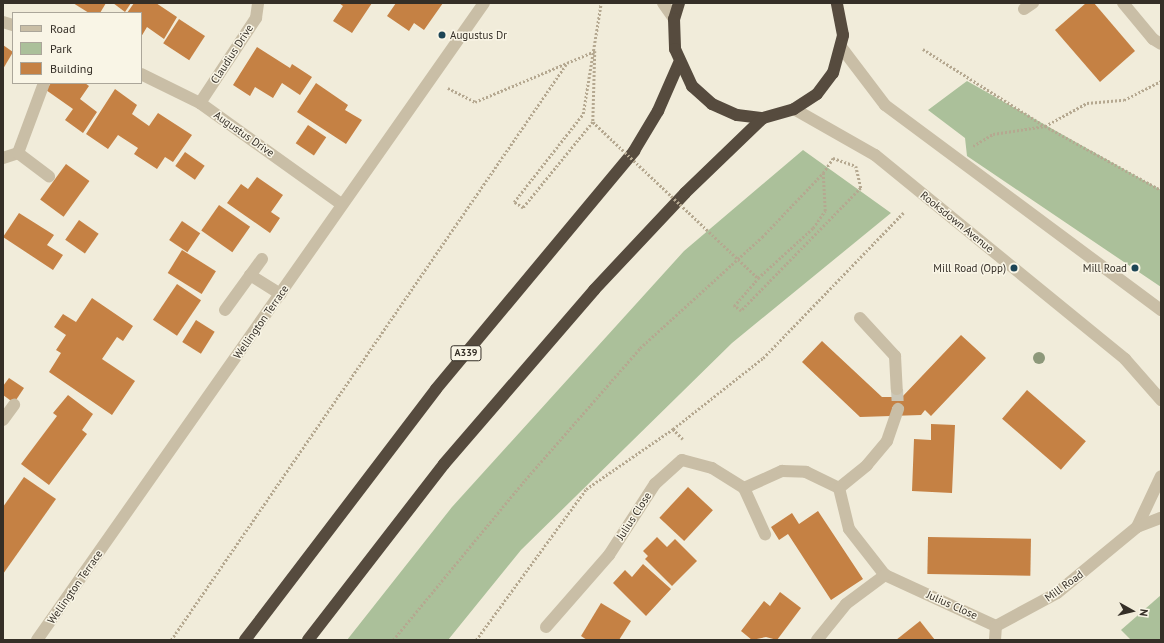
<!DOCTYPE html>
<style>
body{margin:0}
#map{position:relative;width:1164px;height:643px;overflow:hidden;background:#f1ecda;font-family:"PT Sans",sans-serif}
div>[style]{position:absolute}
.green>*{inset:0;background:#abc09a}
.building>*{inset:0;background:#c58144;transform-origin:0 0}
.minor-tunnel>*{height:12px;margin-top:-6px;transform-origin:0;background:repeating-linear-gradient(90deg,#cbc6b6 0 12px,transparent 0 18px)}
.path>*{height:2.5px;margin-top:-1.25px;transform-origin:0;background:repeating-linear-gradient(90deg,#b5a890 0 2px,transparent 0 4px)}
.minor>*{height:12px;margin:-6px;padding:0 6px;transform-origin:6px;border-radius:6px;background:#c9bea6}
.highway>*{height:12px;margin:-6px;padding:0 6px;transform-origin:6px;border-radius:6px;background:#564b3e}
.path-bridge>*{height:2.5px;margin-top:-1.25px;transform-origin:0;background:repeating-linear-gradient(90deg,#b5a890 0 2px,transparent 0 4px)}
.trees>*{width:12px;height:12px;margin:-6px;border-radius:50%;background:#8d987a}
.dots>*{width:11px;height:11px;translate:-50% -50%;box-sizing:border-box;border:2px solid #f9f5e6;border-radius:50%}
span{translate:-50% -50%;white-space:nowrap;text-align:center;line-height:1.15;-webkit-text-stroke:3px #f9f5e6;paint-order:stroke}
.shield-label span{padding:1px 3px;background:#f9f5e6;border:1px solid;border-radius:3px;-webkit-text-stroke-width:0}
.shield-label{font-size:10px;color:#352f27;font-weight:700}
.poi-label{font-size:11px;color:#352f27}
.left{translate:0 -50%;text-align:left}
.right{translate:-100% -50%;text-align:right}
.street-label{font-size:11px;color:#352f27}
.frame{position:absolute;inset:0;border:4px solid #352f27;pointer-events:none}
.legend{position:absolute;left:12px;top:12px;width:130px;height:72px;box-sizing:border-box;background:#f9f5e6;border:1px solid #aba69a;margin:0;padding:5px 7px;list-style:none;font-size:12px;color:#352f27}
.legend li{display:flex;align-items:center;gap:8px;height:20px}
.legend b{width:20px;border:1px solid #aba69a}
.north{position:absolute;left:1112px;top:591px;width:40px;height:40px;-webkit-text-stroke:3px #f9f5e6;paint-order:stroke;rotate:98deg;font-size:11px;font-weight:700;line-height:16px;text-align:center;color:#352f27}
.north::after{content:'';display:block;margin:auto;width:14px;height:18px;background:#352f27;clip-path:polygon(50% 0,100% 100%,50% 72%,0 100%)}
</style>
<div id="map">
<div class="green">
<i style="clip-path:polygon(967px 81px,1161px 190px,1161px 287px,967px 156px,965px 138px,928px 110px)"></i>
<i style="clip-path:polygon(803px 150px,891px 213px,732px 343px,521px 550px,448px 640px,347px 640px,452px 507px,684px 251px)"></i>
<i style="clip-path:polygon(1161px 595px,1161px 640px,1131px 640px,1121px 630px)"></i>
</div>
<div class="building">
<i style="clip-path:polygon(73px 3px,106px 3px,100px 13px,89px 13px)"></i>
<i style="clip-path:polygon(113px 3px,131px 3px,125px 12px)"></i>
<i style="clip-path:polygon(134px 3px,156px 3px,177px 17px,164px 39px,147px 27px,141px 37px,141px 13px,127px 13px)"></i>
<i style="clip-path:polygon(339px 3px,372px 3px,352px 33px,333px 21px,343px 6px)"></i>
<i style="clip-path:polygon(396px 3px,443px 3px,424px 30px,414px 23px,409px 31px,387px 16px)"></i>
<i style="clip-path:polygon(1086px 3px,1094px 3px,1135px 51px,1100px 82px,1055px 30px)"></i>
<i style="left:179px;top:19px;width:31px;height:29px;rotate:33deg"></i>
<i style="clip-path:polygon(3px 45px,13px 52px,3px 69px)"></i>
<i style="clip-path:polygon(257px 47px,290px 68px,292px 64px,312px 77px,300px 95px,282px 83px,273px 98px,255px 87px,250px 96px,233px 85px)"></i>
<i style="clip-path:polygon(51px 83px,85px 83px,89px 86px,80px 99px,97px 112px,83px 133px,65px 120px,73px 109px,46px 90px)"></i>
<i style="clip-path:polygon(316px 83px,348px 105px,345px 110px,362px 120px,346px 144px,297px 112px)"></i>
<i style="clip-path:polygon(115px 89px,137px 105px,132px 114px,149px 126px,158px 113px,192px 135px,173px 162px,165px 157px,157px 169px,134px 154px,138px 148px,118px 135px,108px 149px,86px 134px)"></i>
<i style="left:308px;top:125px;width:22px;height:22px;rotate:34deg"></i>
<i style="left:185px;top:152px;width:24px;height:17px;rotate:35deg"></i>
<i style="left:66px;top:164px;width:29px;height:44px;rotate:36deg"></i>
<i style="clip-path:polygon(257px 177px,283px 195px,271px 212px,280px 218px,270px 233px,227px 203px,241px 184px,248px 189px)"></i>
<i style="left:219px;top:205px;width:38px;height:31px;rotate:35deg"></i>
<i style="clip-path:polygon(19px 213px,54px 235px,47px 245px,63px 255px,53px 270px,3px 237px)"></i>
<i style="left:79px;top:220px;width:24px;height:24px;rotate:35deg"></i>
<i style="left:182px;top:221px;width:22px;height:23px;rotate:34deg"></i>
<i style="left:182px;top:250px;width:40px;height:27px;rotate:32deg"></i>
<i style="left:177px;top:284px;width:29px;height:43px;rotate:34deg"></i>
<i style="clip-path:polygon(92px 298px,133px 326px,123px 341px,117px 337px,102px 359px,135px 381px,112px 415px,49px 372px,61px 353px,56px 350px,66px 335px,54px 327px,63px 314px,76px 322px)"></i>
<i style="left:196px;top:320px;width:22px;height:26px;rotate:32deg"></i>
<i style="clip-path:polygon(961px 335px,986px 358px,931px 416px,925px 410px,921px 415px,860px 417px,802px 362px,822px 341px,882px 397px,902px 397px)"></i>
<i style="clip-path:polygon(9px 378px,24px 388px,14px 403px,3px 395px,3px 386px)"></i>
<i style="left:1027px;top:390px;width:78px;height:38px;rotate:41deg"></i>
<i style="clip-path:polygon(68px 395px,93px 414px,82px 430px,87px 434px,49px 485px,21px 464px,57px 416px,53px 413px)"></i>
<i style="clip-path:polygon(931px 424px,955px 425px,952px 493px,912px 491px,914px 439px,931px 440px)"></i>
<i style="clip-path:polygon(24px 477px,56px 499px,3px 574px,3px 507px)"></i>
<i style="left:688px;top:487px;width:34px;height:42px;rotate:43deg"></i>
<i style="clip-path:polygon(818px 511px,863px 579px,831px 600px,788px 534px,779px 540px,771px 527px,792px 513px,799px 524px)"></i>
<i style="clip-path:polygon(657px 537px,667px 547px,675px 539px,697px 561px,672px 586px,645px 559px,648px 556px,643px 551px)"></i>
<i style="left:928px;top:537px;width:103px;height:37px;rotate:1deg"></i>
<i style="clip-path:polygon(643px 564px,671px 589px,646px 616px,613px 583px,625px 570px,632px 577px)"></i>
<i style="clip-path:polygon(780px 592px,801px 608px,777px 640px,766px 637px,752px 640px,741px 631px,764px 601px,770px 606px)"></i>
<i style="clip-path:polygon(601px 603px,631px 621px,619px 640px,587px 640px,581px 636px)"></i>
<i style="clip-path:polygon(920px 621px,935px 640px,896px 640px)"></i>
</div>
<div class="minor-tunnel">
<i style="left:897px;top:389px;width:20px;rotate:87deg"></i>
</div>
<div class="path">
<i style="left:923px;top:49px;width:144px;rotate:32.3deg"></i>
<i style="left:1045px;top:126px;width:132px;rotate:28.9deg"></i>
<i style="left:595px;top:51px;width:71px;rotate:91.6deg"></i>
<i style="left:593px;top:122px;width:111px;rotate:129.1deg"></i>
<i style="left:523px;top:208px;width:11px;rotate:-146deg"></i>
<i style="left:514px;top:202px;width:112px;rotate:-51.9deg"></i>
<i style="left:583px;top:114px;width:112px;rotate:-80.8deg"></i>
<i style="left:448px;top:88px;width:30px;rotate:27deg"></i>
<i style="left:475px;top:102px;width:130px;rotate:-23deg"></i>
<i style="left:973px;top:146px;width:23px;rotate:-31deg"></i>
<i style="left:993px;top:134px;width:53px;rotate:-8.7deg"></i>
<i style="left:1045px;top:126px;width:48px;rotate:-28.7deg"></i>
<i style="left:1087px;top:103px;width:37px;rotate:-5deg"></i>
<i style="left:1124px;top:100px;width:42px;rotate:-27.2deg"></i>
<i style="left:833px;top:158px;width:24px;rotate:19deg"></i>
<i style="left:856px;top:166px;width:23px;rotate:77deg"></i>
<i style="left:861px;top:188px;width:172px;rotate:134.3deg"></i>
<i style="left:741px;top:311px;width:9px;rotate:-144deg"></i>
<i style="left:734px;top:306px;width:37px;rotate:-49deg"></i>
<i style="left:758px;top:278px;width:74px;rotate:-42.3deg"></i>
<i style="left:813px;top:228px;width:21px;rotate:-55deg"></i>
<i style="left:825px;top:211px;width:38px;rotate:-93deg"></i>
<i style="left:823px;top:173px;width:18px;rotate:-56deg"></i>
<i style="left:673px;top:429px;width:14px;rotate:45deg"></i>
<i style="left:171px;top:640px;width:700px;rotate:-55.54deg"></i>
<i style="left:393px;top:640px;width:207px;rotate:-50.5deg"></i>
<i style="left:525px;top:480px;width:175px;rotate:-48.9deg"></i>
<i style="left:640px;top:348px;width:165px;rotate:-42.3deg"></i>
<i style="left:762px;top:237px;width:88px;rotate:-46.4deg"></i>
<i style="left:476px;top:640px;width:187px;rotate:-53.9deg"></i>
<i style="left:586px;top:489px;width:106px;rotate:-34.6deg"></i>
<i style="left:673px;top:429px;width:115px;rotate:-38.3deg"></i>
<i style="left:763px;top:358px;width:202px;rotate:-46deg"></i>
</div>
<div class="minor">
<i style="left:663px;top:3px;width:19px;rotate:55deg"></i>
<i style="left:1123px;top:3px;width:47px;rotate:50.2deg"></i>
<i style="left:1153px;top:39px;width:9px;rotate:32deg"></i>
<i style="left:1024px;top:9px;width:11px;rotate:-34deg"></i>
<i style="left:3px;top:22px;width:10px;rotate:17deg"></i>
<i style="left:841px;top:47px;width:73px;rotate:52.8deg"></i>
<i style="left:885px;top:105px;width:344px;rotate:36.6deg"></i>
<i style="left:141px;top:74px;width:66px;rotate:26.2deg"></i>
<i style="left:200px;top:103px;width:173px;rotate:35.6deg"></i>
<i style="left:200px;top:103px;width:102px;rotate:-56.6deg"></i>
<i style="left:256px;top:18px;width:15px;rotate:-82deg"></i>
<i style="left:794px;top:109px;width:93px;rotate:29.6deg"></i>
<i style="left:875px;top:155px;width:323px;rotate:39.2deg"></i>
<i style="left:1125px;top:359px;width:55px;rotate:48.7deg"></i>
<i style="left:18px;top:153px;width:75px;rotate:-69.6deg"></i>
<i style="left:3px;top:158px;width:16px;rotate:-18deg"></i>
<i style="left:18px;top:153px;width:39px;rotate:37deg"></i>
<i style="left:250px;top:275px;width:36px;rotate:32deg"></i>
<i style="left:225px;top:310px;width:63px;rotate:-54deg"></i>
<i style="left:860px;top:318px;width:52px;rotate:47.4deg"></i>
<i style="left:895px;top:356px;width:33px;rotate:87deg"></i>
<i style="left:3px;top:420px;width:19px;rotate:-54deg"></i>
<i style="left:744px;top:488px;width:42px;rotate:-24.1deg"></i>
<i style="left:782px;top:471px;width:24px;rotate:2deg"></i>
<i style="left:806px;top:472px;width:37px;rotate:26deg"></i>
<i style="left:839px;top:488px;width:42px;rotate:76.3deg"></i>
<i style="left:849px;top:529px;width:58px;rotate:52deg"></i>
<i style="left:885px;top:575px;width:122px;rotate:24.7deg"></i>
<i style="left:839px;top:488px;width:36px;rotate:-39deg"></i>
<i style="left:867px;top:465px;width:31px;rotate:-50deg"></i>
<i style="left:887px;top:441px;width:34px;rotate:-71deg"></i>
<i style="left:1137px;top:527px;width:56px;rotate:-64.8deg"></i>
<i style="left:996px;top:626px;width:69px;rotate:-28.4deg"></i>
<i style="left:1057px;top:593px;width:104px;rotate:-39.5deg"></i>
<i style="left:1137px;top:527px;width:26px;rotate:-21deg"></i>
<i style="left:546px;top:627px;width:96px;rotate:-48.8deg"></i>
<i style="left:609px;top:555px;width:85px;rotate:-57.1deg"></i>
<i style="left:655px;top:484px;width:36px;rotate:-42deg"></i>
<i style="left:682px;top:460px;width:31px;rotate:15deg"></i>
<i style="left:712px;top:468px;width:38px;rotate:32deg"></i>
<i style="left:744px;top:488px;width:51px;rotate:65.5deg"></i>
<i style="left:37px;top:640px;width:778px;rotate:-54.94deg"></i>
<i style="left:817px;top:640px;width:46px;rotate:-51.1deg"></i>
<i style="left:846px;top:604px;width:49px;rotate:-36.6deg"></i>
<i style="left:995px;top:640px;width:14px;rotate:-86deg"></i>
</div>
<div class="highway">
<i style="left:679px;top:3px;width:17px;rotate:107deg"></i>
<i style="left:674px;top:19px;width:30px;rotate:88deg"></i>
<i style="left:675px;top:49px;width:41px;rotate:65.3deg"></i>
<i style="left:692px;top:86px;width:27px;rotate:42deg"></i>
<i style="left:712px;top:104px;width:27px;rotate:24deg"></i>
<i style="left:737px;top:115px;width:26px;rotate:7deg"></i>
<i style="left:763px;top:118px;width:32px;rotate:-16deg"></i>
<i style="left:794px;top:109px;width:27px;rotate:-33deg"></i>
<i style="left:817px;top:94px;width:26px;rotate:-53deg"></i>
<i style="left:833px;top:73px;width:39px;rotate:-75deg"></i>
<i style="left:843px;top:35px;width:33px;rotate:-101deg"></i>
<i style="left:245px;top:640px;width:315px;rotate:-52.7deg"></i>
<i style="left:436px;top:389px;width:310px;rotate:-50.2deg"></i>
<i style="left:634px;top:151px;width:47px;rotate:-59deg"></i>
<i style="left:658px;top:111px;width:52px;rotate:-66.4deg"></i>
<i style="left:308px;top:640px;width:222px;rotate:-52.3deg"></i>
<i style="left:444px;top:464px;width:230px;rotate:-49.2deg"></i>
<i style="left:594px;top:290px;width:133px;rotate:-46.8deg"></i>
<i style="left:685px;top:193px;width:108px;rotate:-43.9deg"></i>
</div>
<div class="path-bridge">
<i style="left:593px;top:122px;width:227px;rotate:43.4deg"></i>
</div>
<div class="trees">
<i style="left:1039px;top:358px"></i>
</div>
<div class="dots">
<i style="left:442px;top:35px;background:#1d4556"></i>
<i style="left:1014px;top:268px;background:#1d4556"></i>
<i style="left:1135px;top:268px;background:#1d4556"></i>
</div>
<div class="shield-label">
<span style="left:466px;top:353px">A339</span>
</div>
<div class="poi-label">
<span class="left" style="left:450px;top:35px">Augustus Dr</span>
<span class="right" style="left:1006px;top:268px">Mill Road (Opp)</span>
<span class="right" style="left:1127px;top:268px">Mill Road</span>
</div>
<div class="street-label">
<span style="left:232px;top:54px;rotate:-57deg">Claudius Drive</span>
<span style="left:244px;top:134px;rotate:35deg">Augustus Drive</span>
<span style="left:957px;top:222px;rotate:39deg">Rooksdown Avenue</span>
<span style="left:261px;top:322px;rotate:-55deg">Wellington Terrace</span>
<span style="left:634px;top:516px;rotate:-57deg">Julius Close</span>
<span style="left:1064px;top:586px;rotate:-36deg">Mill Road</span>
<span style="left:75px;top:587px;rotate:-55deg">Wellington Terrace</span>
<span style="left:952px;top:605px;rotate:24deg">Julius Close</span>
</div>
<div class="frame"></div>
<ul class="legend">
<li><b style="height:5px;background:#c9bea6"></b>Road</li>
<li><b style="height:11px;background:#abc09a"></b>Park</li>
<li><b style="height:11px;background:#c58144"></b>Building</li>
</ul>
<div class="north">N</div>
</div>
